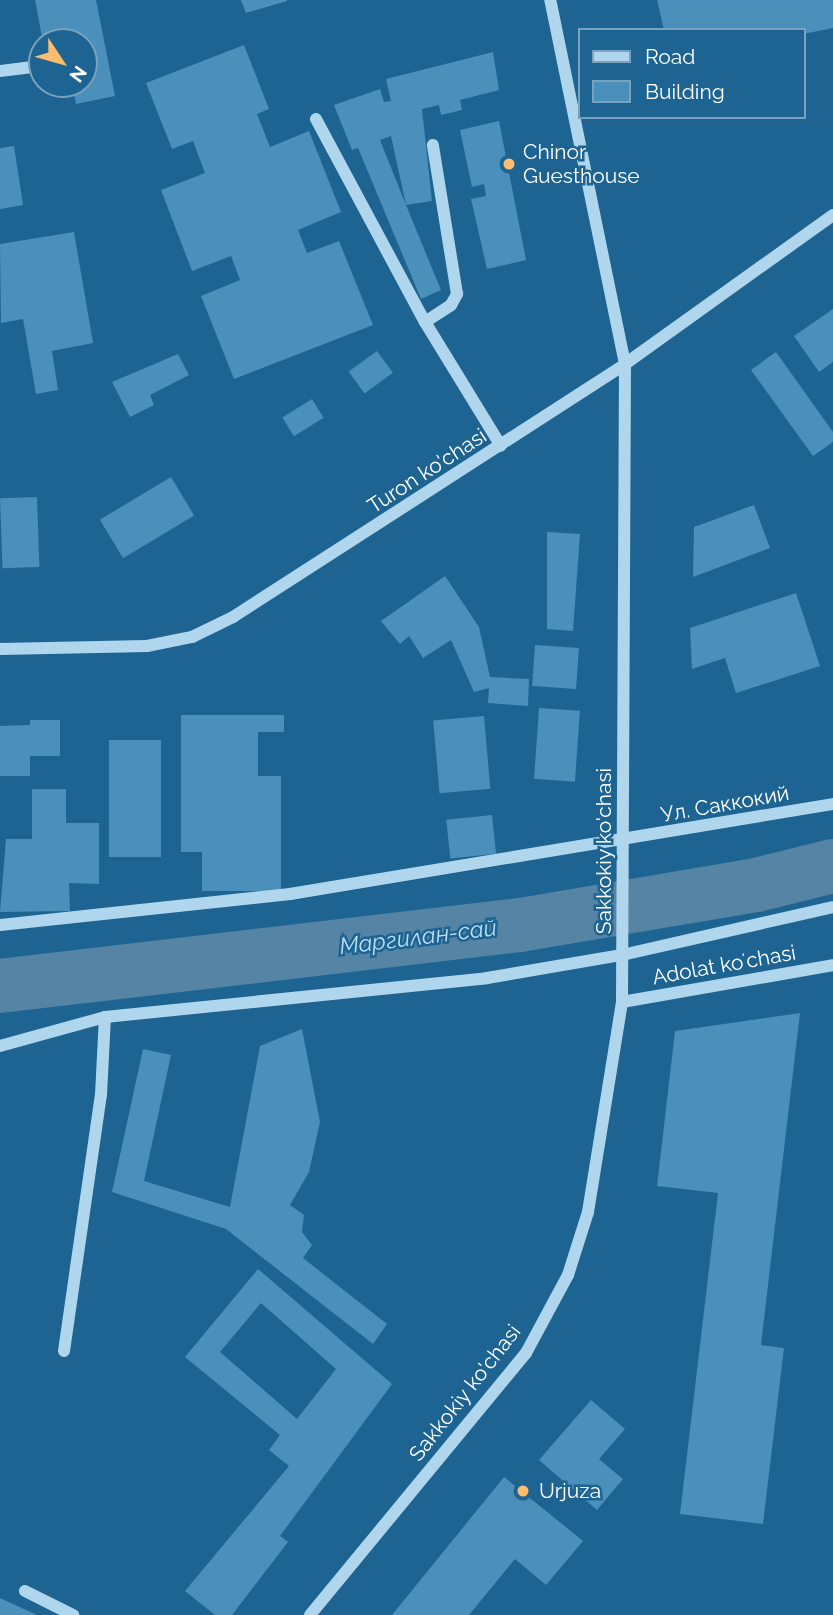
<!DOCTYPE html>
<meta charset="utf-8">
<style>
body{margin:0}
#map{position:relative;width:833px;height:1615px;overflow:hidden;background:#1e6492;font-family:Raleway,sans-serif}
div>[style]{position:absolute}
.river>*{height:54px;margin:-27px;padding:0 27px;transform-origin:27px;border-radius:27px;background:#5584a4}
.building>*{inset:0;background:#4b8fbb;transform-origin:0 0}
.minor>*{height:12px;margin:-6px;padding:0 6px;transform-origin:6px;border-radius:6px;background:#b0d6ee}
.dots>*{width:19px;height:19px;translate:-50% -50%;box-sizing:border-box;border:4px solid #1e6492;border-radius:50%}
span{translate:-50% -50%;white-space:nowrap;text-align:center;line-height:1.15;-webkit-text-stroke:5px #1e6492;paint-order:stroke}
.poi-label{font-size:21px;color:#fff}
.left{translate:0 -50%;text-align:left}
.street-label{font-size:21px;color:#fff}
.water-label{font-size:23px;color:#bcdff5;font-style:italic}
.legend{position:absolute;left:578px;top:28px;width:228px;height:91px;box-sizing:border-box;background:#1e6492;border:2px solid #78a2be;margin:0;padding:9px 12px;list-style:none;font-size:21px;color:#fff}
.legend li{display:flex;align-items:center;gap:14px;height:35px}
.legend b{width:35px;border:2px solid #78a2be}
.north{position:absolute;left:28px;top:28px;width:70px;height:70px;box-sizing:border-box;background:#1e6492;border:2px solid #78a2be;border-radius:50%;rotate:126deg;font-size:19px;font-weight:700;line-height:28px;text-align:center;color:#fff}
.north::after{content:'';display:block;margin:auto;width:24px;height:32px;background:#fcbd6f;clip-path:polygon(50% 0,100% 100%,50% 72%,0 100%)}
</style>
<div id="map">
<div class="river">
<i style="left:0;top:986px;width:524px;rotate:-6.69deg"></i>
<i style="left:520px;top:925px;width:239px;rotate:-9.6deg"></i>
<i style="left:756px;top:885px;width:79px;rotate:-13.9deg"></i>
</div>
<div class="building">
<i style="clip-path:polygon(35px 0,96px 0,115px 96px,76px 104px,72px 84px,84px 84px,84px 42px,43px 42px)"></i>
<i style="clip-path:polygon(241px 0,287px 0,287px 1px,246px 13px)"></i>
<i style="clip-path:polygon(657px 0,833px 0,833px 28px,803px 34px,803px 30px,664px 30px)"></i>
<i style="clip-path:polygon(244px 45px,269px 109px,257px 114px,270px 147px,309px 131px,341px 212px,298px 230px,307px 253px,339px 241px,373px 325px,234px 379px,201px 296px,240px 280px,231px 256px,192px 271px,161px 190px,205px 173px,193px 141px,172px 149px,146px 83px)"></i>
<i style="clip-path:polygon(evenodd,493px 52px,499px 90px,460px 100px,462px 110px,441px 115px,439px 105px,422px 109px,432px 201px,406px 205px,441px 290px,421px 299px,358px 148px,352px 150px,334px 105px,380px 89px,384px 102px,391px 101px,386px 79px,493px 52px,391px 136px,406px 205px,380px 140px,391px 136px)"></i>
<i style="clip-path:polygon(499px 121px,526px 260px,487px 269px,471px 199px,486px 196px,484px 184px,472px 187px,460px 130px)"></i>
<i style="clip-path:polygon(14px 146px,23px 205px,0 209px,0 148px)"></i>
<i style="clip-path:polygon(74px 232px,93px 343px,52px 351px,58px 390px,36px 394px,23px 319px,1px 323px,0 244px)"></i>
<i style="clip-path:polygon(833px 309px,833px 362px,819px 372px,794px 336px)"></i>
<i style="left:377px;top:351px;width:27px;height:35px;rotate:54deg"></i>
<i style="clip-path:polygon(776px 352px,833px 432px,833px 442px,813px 456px,751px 370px)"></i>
<i style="clip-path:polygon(178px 354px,189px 375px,150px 395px,154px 405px,130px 417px,112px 382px)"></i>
<i style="left:312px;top:399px;width:22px;height:35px;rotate:58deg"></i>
<i style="left:171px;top:477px;width:45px;height:83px;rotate:59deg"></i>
<i style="left:37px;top:497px;width:70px;height:37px;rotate:88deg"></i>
<i style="clip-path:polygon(754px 505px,770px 548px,693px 577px,694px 527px)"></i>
<i style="clip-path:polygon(547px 532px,580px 534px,573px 631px,547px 629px)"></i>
<i style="clip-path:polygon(445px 576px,479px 627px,490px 677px,529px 679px,528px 706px,488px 703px,489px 688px,474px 692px,451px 640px,423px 658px,409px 636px,400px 644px,381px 621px)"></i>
<i style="clip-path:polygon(796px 593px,820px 666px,736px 693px,725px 658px,692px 669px,690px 628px)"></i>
<i style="left:535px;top:645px;width:44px;height:41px;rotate:4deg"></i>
<i style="left:539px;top:708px;width:41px;height:71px;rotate:4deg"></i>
<i style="clip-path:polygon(181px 715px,284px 715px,284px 732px,258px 732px,258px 776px,281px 776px,281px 891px,202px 891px,202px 852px,181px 852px)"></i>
<i style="left:484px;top:716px;width:73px;height:51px;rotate:85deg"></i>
<i style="clip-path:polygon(30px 720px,60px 720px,60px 756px,30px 756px,30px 776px,0 776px,0 726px,30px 725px)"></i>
<i style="left:109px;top:740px;width:52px;height:117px"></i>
<i style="clip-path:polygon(32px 789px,66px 789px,66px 823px,99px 823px,99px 884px,69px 883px,70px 911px,0 912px,6px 839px,32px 839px)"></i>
<i style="left:492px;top:815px;width:39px;height:46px;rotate:84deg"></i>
<i style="clip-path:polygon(800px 1013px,761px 1345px,784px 1348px,763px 1524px,680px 1514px,718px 1193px,657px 1186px,675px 1031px)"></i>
<i style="clip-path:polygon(302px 1029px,320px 1122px,309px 1172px,290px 1205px,304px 1215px,302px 1232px,312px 1245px,303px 1258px,387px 1324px,373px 1344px,226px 1229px,112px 1192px,143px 1049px,171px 1055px,144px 1181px,230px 1207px,260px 1046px)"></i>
<i style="clip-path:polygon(evenodd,258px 1269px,392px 1384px,280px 1536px,288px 1542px,232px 1615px,215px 1615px,185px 1591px,289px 1466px,269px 1450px,280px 1435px,185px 1357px,258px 1269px,261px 1303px,336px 1369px,297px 1419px,220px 1352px,261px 1303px)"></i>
<i style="clip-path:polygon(591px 1400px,625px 1429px,599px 1459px,623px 1479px,597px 1510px,539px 1460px)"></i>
<i style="clip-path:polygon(504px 1477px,583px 1541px,546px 1585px,515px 1559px,469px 1615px,392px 1615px)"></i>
<i style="clip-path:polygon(0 1598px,37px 1615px,0 1615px)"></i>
</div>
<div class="minor">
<i style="left:0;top:71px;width:41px;rotate:-7deg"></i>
<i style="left:316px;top:119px;width:230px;rotate:61.8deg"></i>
<i style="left:425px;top:322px;width:145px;rotate:58.5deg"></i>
<i style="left:425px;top:322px;width:31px;rotate:-33deg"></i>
<i style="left:451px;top:305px;width:13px;rotate:-61deg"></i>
<i style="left:457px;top:294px;width:151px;rotate:-99.2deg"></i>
<i style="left:0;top:649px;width:147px;rotate:-1.2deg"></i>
<i style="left:147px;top:646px;width:46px;rotate:-11.3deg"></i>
<i style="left:192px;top:637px;width:46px;rotate:-26deg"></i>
<i style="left:233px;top:617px;width:467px;rotate:-32.8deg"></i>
<i style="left:625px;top:364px;width:256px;rotate:-35.6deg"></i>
<i style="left:0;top:925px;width:292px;rotate:-6.1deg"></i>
<i style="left:290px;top:894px;width:550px;rotate:-9.41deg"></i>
<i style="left:622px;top:1002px;width:214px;rotate:-9.9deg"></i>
<i style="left:0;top:1046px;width:109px;rotate:-15.4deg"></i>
<i style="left:105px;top:1017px;width:384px;rotate:-5.8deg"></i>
<i style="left:487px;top:978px;width:137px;rotate:-9.7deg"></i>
<i style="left:622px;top:955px;width:216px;rotate:-12.8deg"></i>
<i style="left:64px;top:1351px;width:259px;rotate:-81.8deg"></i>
<i style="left:101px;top:1095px;width:78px;rotate:-87.1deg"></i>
<i style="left:25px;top:1591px;width:54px;rotate:26.6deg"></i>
<i style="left:310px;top:1615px;width:340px;rotate:-50.5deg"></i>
<i style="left:526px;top:1353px;width:89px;rotate:-61.7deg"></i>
<i style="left:568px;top:1275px;width:66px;rotate:-72.4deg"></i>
<i style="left:588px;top:1212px;width:213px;rotate:-80.8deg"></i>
<i style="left:622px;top:1002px;width:638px;rotate:-89.73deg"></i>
<i style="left:625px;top:364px;width:372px;rotate:-101.6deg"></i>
</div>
<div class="dots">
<i style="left:509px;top:164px;background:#fcbd6f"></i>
<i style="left:523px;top:1491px;background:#fcbd6f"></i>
</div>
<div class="poi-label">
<span class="left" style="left:523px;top:164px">Chinor<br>Guesthouse</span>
<span class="left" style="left:539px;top:1491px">Urjuza</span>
</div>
<div class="street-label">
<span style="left:427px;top:471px;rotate:-33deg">Turon ko'chasi</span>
<span style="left:725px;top:804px;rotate:-10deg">Ул. Саккокий</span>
<span style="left:604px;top:851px;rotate:-90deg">Sakkokiy ko'chasi</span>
<span style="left:724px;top:965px;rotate:-10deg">Adolat koʻchasi</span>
<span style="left:465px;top:1393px;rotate:-52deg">Sakkokiy ko'chasi</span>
</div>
<div class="water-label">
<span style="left:418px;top:937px;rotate:-7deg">Маргилан-сай</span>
</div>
<ul class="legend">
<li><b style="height:9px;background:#b0d6ee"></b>Road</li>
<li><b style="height:19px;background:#4b8fbb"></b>Building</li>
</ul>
<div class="north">N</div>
</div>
